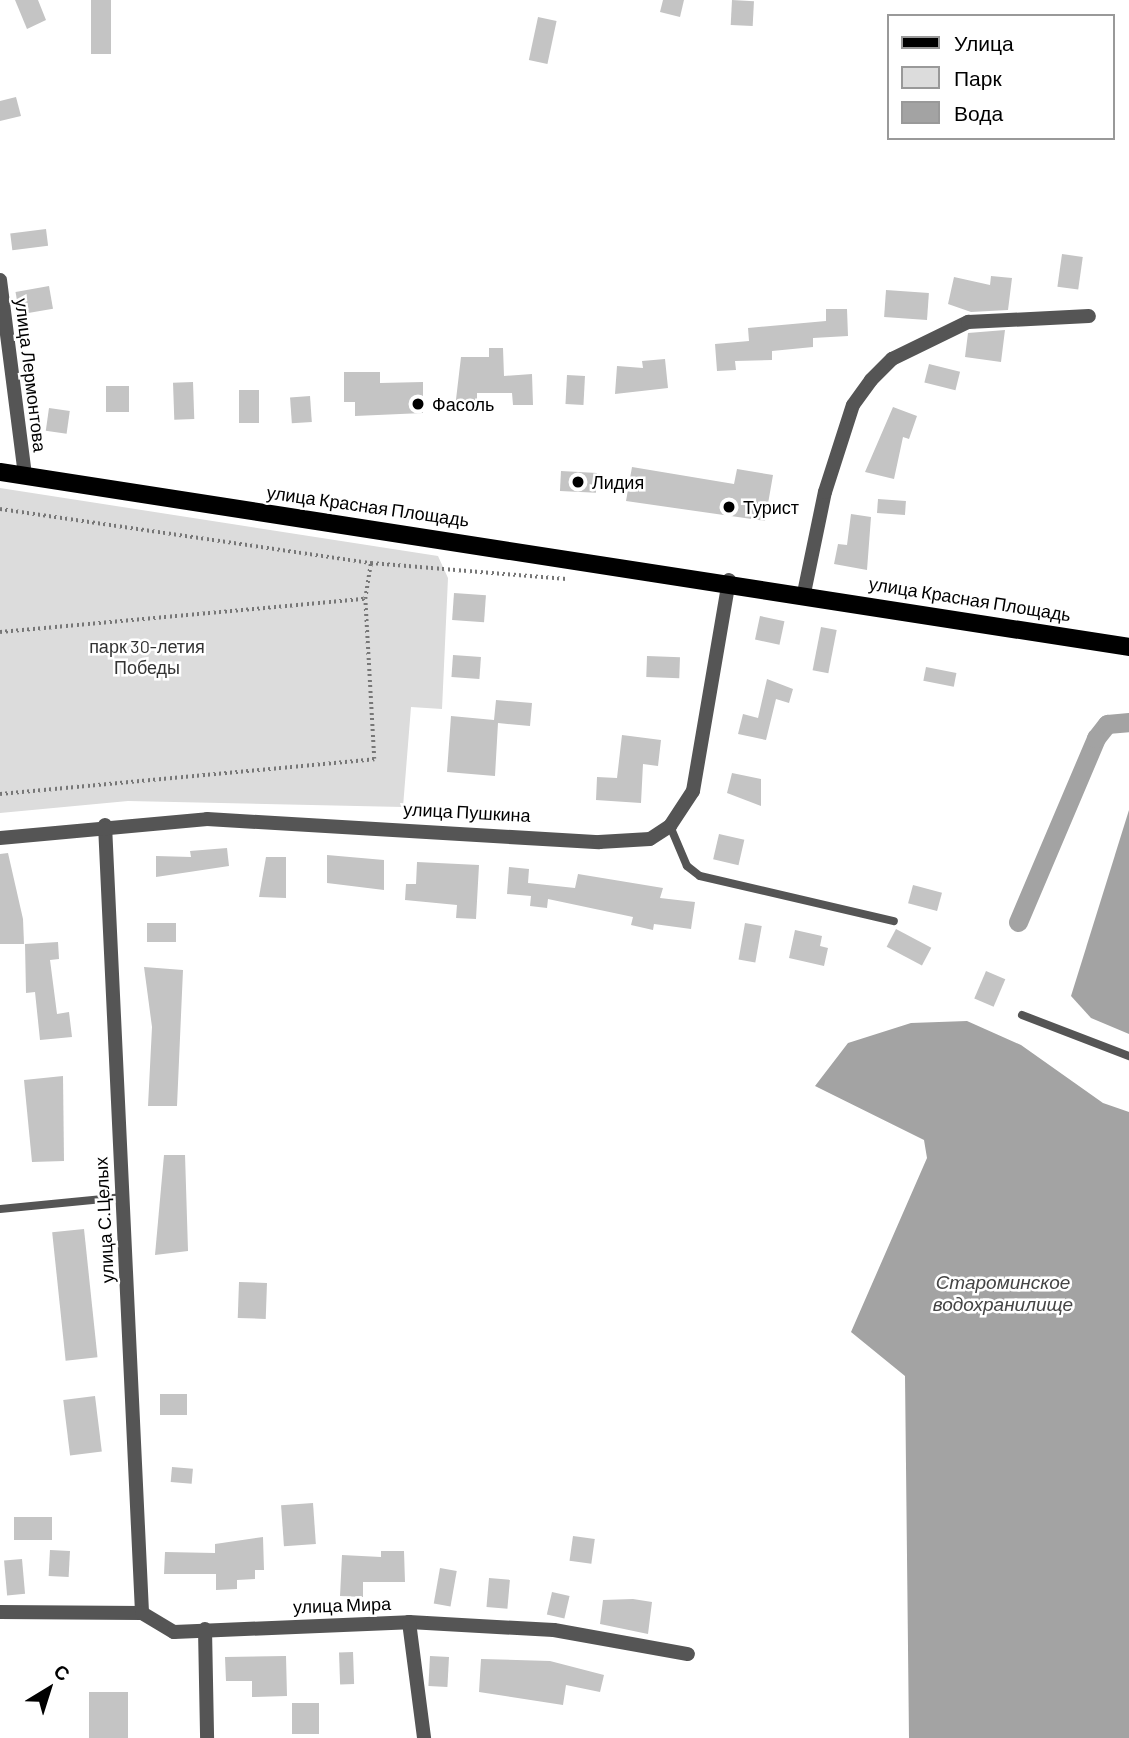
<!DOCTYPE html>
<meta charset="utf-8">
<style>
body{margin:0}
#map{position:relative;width:1129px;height:1738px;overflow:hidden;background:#fff;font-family:Barlow,sans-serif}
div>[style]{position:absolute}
.green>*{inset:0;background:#dcdcdc}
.water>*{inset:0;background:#a3a3a3}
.canal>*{height:19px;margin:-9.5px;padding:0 9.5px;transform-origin:9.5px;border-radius:9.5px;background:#a3a3a3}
.building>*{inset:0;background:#c4c4c4;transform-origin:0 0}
.path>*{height:3.5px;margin-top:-1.75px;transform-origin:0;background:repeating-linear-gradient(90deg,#777 0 2px,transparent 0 5.5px)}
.service>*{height:8px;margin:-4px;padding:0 4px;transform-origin:4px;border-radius:4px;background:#555}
.minor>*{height:14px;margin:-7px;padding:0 7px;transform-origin:7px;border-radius:7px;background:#555}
.primary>*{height:18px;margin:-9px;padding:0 9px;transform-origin:9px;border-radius:9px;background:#000}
.dots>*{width:19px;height:19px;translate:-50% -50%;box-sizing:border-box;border:4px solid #fff;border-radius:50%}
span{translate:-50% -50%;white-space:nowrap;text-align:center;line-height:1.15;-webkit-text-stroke:5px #fff;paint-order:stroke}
.street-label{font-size:18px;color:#000}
.poi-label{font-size:18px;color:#000}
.left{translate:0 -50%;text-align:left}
.park-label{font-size:18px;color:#333}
.water-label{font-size:19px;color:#444;font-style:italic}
.legend{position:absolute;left:887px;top:14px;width:228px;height:126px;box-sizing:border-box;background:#fff;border:2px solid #999;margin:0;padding:9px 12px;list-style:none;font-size:21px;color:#000}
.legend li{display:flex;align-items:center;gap:14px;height:35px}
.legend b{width:35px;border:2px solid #999}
.north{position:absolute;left:14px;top:1654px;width:70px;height:70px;-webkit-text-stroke:5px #fff;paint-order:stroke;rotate:38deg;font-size:19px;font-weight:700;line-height:28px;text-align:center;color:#000}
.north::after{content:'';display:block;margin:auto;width:24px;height:32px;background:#000;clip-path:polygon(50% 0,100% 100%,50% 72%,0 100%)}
</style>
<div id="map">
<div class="green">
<i style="clip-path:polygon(0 488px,438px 556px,448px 578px,442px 709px,411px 707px,403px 807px,128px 801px,0 813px)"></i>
</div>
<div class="water">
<i style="clip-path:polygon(1129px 810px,1129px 1034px,1091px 1018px,1071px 996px)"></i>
<i style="clip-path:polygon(967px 1021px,1021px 1045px,1103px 1103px,1129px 1112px,1129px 1738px,909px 1738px,905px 1376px,851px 1332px,927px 1158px,924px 1140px,815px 1086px,848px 1043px,911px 1023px)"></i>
</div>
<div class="canal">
<i style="left:1018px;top:922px;width:200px;rotate:-67deg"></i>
<i style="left:1096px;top:738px;width:18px;rotate:-52deg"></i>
<i style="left:1107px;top:724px;width:22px;rotate:-5deg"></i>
</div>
<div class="building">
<i style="clip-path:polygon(15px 0,38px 0,46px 20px,27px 29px)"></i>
<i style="left:91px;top:0;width:20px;height:54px"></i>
<i style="clip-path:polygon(663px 0,684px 0,680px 17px,660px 12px)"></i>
<i style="left:732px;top:0;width:22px;height:25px;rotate:3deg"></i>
<i style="left:538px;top:17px;width:19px;height:44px;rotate:12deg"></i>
<i style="clip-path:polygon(16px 97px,21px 116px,0 121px,0 101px)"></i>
<i style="left:46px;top:229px;width:17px;height:36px;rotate:83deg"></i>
<i style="left:1062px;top:254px;width:21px;height:33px;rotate:8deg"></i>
<i style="clip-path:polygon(991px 276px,1012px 278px,1008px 310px,971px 312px,948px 304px,954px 277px,990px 285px)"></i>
<i style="left:49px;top:286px;width:23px;height:34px;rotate:80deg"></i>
<i style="left:886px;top:290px;width:43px;height:27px;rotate:4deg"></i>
<i style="clip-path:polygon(826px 309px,847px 309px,848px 336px,813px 338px,813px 347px,772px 351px,772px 360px,735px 361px,736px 370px,717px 371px,715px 344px,749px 341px,748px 328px,826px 321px)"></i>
<i style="clip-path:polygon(1005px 330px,1001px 362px,965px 357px,968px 333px)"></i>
<i style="clip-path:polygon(489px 348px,503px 348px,504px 376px,532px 374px,533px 405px,513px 405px,512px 393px,477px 393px,477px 408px,455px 408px,461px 357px,489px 357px)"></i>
<i style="clip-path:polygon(665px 359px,668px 388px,615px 394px,617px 366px,643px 368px,642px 361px)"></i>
<i style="left:929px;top:364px;width:32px;height:19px;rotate:14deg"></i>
<i style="clip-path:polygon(344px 372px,380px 372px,380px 383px,423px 382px,423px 413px,355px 416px,355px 402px,344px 402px)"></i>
<i style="left:567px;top:375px;width:18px;height:29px;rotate:3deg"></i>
<i style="left:193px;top:382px;width:37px;height:20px;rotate:88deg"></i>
<i style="left:106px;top:386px;width:23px;height:26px"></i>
<i style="left:239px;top:390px;width:20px;height:33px"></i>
<i style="left:310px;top:396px;width:26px;height:20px;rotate:86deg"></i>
<i style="clip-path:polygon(893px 407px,917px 416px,909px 439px,903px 437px,894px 479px,865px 472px)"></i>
<i style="left:49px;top:408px;width:21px;height:23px;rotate:8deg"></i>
<i style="clip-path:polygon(632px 467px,734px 484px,737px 469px,773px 475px,765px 521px,626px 501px)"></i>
<i style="left:561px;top:471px;width:36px;height:20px;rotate:3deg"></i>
<i style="left:878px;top:499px;width:28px;height:14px;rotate:4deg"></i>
<i style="clip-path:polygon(851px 514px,871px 517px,867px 570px,834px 564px,838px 544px,847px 545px)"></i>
<i style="left:454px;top:593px;width:32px;height:27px;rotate:4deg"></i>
<i style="left:760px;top:616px;width:25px;height:24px;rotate:12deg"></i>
<i style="left:821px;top:627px;width:16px;height:44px;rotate:11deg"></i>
<i style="left:453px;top:655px;width:28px;height:22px;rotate:4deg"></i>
<i style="left:647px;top:656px;width:33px;height:21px;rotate:2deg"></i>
<i style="left:926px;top:667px;width:31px;height:14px;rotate:11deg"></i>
<i style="clip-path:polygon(767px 679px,793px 689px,789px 703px,776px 699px,766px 740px,738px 734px,743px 714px,758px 718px)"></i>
<i style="clip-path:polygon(496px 700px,532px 703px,530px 726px,498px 723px,495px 776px,447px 772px,451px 716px,494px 720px)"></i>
<i style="clip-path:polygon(622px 735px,661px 740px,658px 766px,643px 764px,641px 803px,596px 800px,597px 777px,617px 778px)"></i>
<i style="clip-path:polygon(732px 773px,761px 779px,761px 806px,727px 793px)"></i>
<i style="left:719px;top:834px;width:26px;height:26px;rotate:13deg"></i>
<i style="clip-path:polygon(227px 848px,229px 866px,156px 877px,156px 856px,191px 857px,190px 851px)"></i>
<i style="clip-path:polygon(8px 853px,23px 919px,24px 944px,0 944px,0 854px)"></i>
<i style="clip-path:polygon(327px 855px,384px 860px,384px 890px,327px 883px)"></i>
<i style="clip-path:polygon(266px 857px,286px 857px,286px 898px,259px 897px)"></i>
<i style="clip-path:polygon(417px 862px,479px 865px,476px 919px,456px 918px,457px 905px,405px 900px,406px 884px,416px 884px)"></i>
<i style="clip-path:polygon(509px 867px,529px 869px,528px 883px,575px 888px,578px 874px,663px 888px,660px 898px,695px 902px,691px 929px,654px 924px,653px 930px,631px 925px,633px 917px,548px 899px,547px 908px,530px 906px,531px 896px,507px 894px)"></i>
<i style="left:913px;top:885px;width:30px;height:19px;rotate:15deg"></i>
<i style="left:147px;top:923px;width:29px;height:19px"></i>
<i style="left:745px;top:923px;width:17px;height:37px;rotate:10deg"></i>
<i style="left:896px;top:929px;width:40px;height:20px;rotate:28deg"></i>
<i style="clip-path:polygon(795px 930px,822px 936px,820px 946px,828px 948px,824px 966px,789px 958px)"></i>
<i style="clip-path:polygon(58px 942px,59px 959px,50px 960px,57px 1014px,69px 1012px,72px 1037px,40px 1040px,35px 992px,26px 993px,25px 944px)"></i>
<i style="clip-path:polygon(144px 967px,183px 970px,177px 1106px,148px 1106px,152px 1027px)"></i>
<i style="left:986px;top:971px;width:21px;height:30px;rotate:23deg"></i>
<i style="clip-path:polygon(63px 1076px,64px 1161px,32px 1162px,24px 1080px)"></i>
<i style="clip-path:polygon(164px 1155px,185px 1155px,188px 1251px,155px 1255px)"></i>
<i style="left:84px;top:1229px;width:129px;height:32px;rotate:84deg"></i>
<i style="left:239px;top:1282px;width:28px;height:36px;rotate:2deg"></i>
<i style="left:187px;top:1394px;width:21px;height:27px;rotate:90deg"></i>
<i style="left:95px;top:1396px;width:56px;height:32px;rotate:83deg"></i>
<i style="left:172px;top:1467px;width:21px;height:15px;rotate:5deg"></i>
<i style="left:313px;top:1503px;width:41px;height:32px;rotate:86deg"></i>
<i style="left:52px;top:1517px;width:23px;height:38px;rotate:90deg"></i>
<i style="left:573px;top:1536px;width:22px;height:25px;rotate:8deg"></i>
<i style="clip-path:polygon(263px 1537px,264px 1570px,255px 1570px,255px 1579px,237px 1580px,237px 1589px,216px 1590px,216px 1574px,164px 1574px,165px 1552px,215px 1553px,215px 1544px)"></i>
<i style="left:50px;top:1550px;width:20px;height:26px;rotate:3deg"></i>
<i style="clip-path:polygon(381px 1551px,404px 1551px,405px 1582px,363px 1582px,363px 1597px,340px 1596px,342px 1555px,381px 1557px)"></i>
<i style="left:22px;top:1559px;width:35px;height:18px;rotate:85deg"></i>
<i style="left:440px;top:1568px;width:17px;height:36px;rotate:10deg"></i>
<i style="left:489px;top:1578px;width:21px;height:29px;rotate:5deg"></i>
<i style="left:552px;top:1592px;width:18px;height:23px;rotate:13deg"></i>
<i style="clip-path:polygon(633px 1599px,652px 1602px,648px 1634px,600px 1624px,603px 1600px)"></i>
<i style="left:353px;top:1652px;width:32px;height:14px;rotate:88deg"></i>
<i style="clip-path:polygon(286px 1656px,287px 1696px,252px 1697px,252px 1681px,226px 1681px,225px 1657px)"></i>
<i style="left:430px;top:1656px;width:19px;height:30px;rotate:3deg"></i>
<i style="clip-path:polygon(481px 1659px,550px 1661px,604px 1675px,600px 1692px,566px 1685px,563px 1705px,479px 1692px)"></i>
<i style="left:89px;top:1692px;width:39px;height:46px"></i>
<i style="left:319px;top:1703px;width:31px;height:27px;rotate:90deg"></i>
</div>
<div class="path">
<i style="left:0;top:509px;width:375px;rotate:8.3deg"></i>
<i style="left:0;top:632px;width:366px;rotate:-5.2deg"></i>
<i style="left:0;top:794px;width:376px;rotate:-5.3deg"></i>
<i style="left:374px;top:759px;width:160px;rotate:-93.2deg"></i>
<i style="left:365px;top:599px;width:36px;rotate:-81deg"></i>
<i style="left:371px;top:563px;width:196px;rotate:4.7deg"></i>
</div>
<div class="service">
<i style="left:670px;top:826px;width:43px;rotate:67deg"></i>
<i style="left:687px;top:866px;width:16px;rotate:38deg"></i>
<i style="left:700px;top:876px;width:199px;rotate:13.1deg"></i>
<i style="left:1022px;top:1015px;width:115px;rotate:21deg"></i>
<i style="left:0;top:1209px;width:124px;rotate:-5.6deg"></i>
</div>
<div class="minor">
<i style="left:0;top:280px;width:198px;rotate:82.7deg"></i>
<i style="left:804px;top:593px;width:103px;rotate:-78.3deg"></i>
<i style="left:825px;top:492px;width:91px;rotate:-72.2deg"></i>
<i style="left:853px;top:405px;width:31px;rotate:-54deg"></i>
<i style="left:871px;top:380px;width:30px;rotate:-45deg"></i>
<i style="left:892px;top:359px;width:85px;rotate:-26deg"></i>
<i style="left:968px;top:322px;width:121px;rotate:-2.8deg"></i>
<i style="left:105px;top:825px;width:789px;rotate:87.31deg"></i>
<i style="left:0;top:838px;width:208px;rotate:-5.2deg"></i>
<i style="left:207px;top:819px;width:393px;rotate:3.4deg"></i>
<i style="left:599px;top:842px;width:51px;rotate:-3.4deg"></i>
<i style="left:650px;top:839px;width:24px;rotate:-33deg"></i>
<i style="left:670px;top:826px;width:42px;rotate:-56.7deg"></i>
<i style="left:693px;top:791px;width:214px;rotate:-80.3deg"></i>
<i style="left:0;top:1612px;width:142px;rotate:0.4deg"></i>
<i style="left:142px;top:1613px;width:37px;rotate:31deg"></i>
<i style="left:174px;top:1632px;width:235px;rotate:-2.4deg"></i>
<i style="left:409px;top:1622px;width:145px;rotate:3.2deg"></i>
<i style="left:554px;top:1630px;width:136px;rotate:10.2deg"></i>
<i style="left:409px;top:1622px;width:117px;rotate:82.6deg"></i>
<i style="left:205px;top:1629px;width:109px;rotate:88.9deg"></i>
</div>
<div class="primary">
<i style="left:0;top:472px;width:1142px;rotate:8.81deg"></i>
</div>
<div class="dots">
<i style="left:418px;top:404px;background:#000"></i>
<i style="left:578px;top:482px;background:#000"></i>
<i style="left:729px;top:507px;background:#000"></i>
</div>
<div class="street-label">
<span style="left:31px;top:375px;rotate:83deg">улица Лермонтова</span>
<span style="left:368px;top:506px;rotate:8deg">улица Красная Площадь</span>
<span style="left:970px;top:599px;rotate:9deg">улица Красная Площадь</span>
<span style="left:467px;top:812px;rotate:3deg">улица Пушкина</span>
<span style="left:104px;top:1220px;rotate:-93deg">улица С.Целых</span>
<span style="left:342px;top:1605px;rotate:-2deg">улица Мира</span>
</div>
<div class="poi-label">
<span class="left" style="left:432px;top:404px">Фасоль</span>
<span class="left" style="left:592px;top:482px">Лидия</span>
<span class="left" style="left:743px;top:507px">Турист</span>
</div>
<div class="park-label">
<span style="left:147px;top:657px">парк 30-летия<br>Победы</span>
</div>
<div class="water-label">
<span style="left:1003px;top:1293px">Староминское<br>водохранилище</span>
</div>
<ul class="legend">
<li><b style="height:9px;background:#000"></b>Улица</li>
<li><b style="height:19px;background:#dcdcdc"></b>Парк</li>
<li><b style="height:19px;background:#a3a3a3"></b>Вода</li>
</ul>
<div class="north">С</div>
</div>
